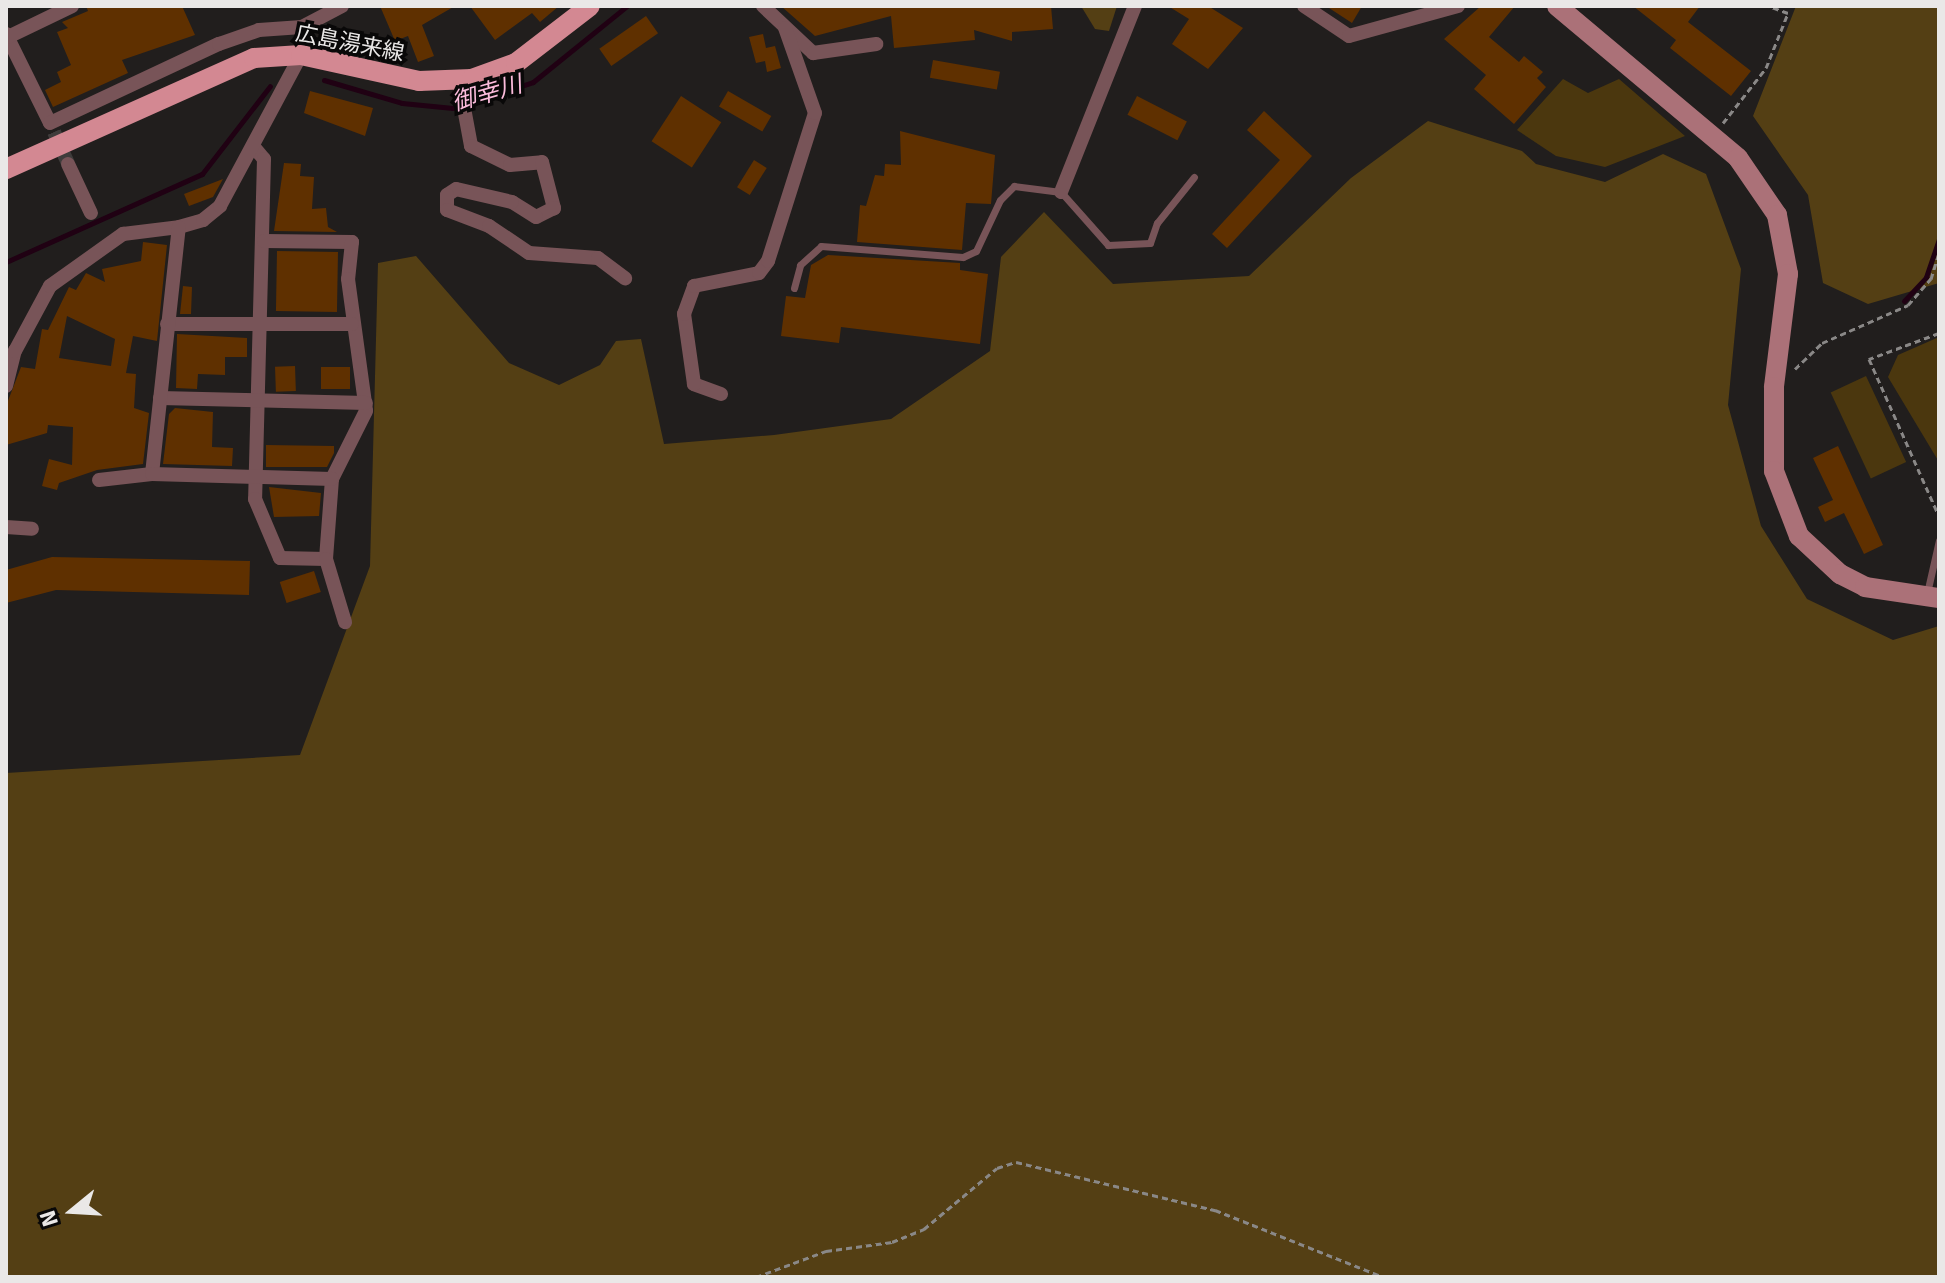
<!DOCTYPE html>
<meta charset="utf-8">
<style>
body{margin:0}
#map{position:relative;width:1945px;height:1283px;overflow:hidden;background:#211e1d;font-family:Signika,"Noto Sans JP",sans-serif}
div>[style]{position:absolute}
.green>*{inset:0;background:#4b370e;transform-origin:0 0}
.forest>*{inset:0;background:#543f14}
.stream>*{height:5px;margin:-2.5px;padding:0 2.5px;transform-origin:2.5px;border-radius:2.5px;background:#200113}
.building>*{inset:0;background:#5f3000;transform-origin:0 0}
.street-tunnel>*{height:14px;margin-top:-7px;transform-origin:0;background:repeating-linear-gradient(90deg,#3f3c3b 0 14px,transparent 0 21px)}
.path>*{height:3px;margin-top:-1.5px;transform-origin:0;background:repeating-linear-gradient(90deg,#8a8887 0 6px,transparent 0 10px)}
.lane>*{height:7px;margin:-3.5px;padding:0 3.5px;transform-origin:3.5px;border-radius:3.5px;background:#785458}
.street>*{height:14px;margin:-7px;padding:0 7px;transform-origin:7px;border-radius:7px;background:#785458}
.secondary>*{height:20px;margin:-10px;padding:0 10px;transform-origin:10px;border-radius:10px;background:#ab7178}
.primary>*{height:20px;margin:-10px;padding:0 10px;transform-origin:10px;border-radius:10px;background:#d38892}
span{translate:-50% -50%;white-space:nowrap;text-align:center;line-height:1.15;-webkit-text-stroke:7px #090808;paint-order:stroke}
.street-label{font-size:22px;color:#eae8e7}
.water-label{font-size:24px;color:#fbbbdb;font-style:italic}
.frame{position:absolute;inset:0;border:8px solid #eae8e7;pointer-events:none}
.north{position:absolute;left:32px;top:1171px;width:80px;height:80px;-webkit-text-stroke:6px #090808;paint-order:stroke;rotate:252deg;font-size:22px;font-weight:700;line-height:32px;text-align:center;color:#eae8e7}
.north::after{content:'';display:block;margin:auto;width:28px;height:36px;background:#eae8e7;clip-path:polygon(50% 0,100% 100%,50% 72%,0 100%)}
</style>
<div id="map">
<div class="green">
<i style="clip-path:polygon(1563px 79px,1588px 93px,1619px 79px,1685px 136px,1605px 167px,1556px 156px,1517px 130px)"></i>
<i style="clip-path:polygon(1939px 337px,1939px 462px,1888px 377px,1898px 355px)"></i>
<i style="left:1866px;top:376px;width:95px;height:39px;rotate:65deg"></i>
</div>
<div class="forest">
<i style="clip-path:polygon(1081px 6px,1117px 6px,1109px 31px,1095px 29px)"></i>
<i style="clip-path:polygon(1796px 6px,1939px 6px,1939px 283px,1868px 304px,1823px 283px,1808px 195px,1753px 116px)"></i>
<i style="clip-path:polygon(1428px 121px,1522px 151px,1536px 164px,1605px 182px,1663px 154px,1706px 174px,1741px 269px,1728px 405px,1761px 526px,1807px 599px,1893px 640px,1939px 626px,1939px 1277px,6px 1277px,6px 773px,300px 755px,370px 566px,378px 263px,416px 256px,509px 363px,559px 385px,600px 365px,616px 341px,641px 339px,664px 444px,774px 435px,891px 419px,990px 351px,1001px 257px,1044px 212px,1113px 284px,1249px 276px,1351px 178px)"></i>
</div>
<div class="stream">
<i style="left:324px;top:80px;width:81px;rotate:16.4deg"></i>
<i style="left:402px;top:103px;width:51px;rotate:5.6deg"></i>
<i style="left:453px;top:108px;width:84px;rotate:-18deg"></i>
<i style="left:533px;top:82px;width:121px;rotate:-39deg"></i>
<i style="left:6px;top:262px;width:215px;rotate:-24.2deg"></i>
<i style="left:202px;top:174px;width:111px;rotate:-52.3deg"></i>
<i style="left:1904px;top:301px;width:33px;rotate:-47deg"></i>
<i style="left:1926px;top:277px;width:40px;rotate:-71.1deg"></i>
</div>
<div class="building">
<i style="clip-path:polygon(86px 6px,182px 6px,195px 35px,122px 60px,128px 73px,53px 107px,45px 90px,61px 82px,57px 72px,71px 65px,57px 32px,68px 28px,62px 22px,88px 11px)"></i>
<i style="clip-path:polygon(380px 6px,455px 6px,422px 25px,434px 56px,418px 62px,408px 36px,395px 41px)"></i>
<i style="clip-path:polygon(470px 6px,559px 6px,540px 22px,532px 13px,495px 40px)"></i>
<i style="clip-path:polygon(781px 6px,1051px 6px,1053px 29px,1012px 32px,1012px 41px,974px 30px,975px 40px,894px 48px,891px 16px,815px 36px)"></i>
<i style="clip-path:polygon(1168px 6px,1208px 6px,1243px 28px,1208px 69px,1172px 44px,1189px 19px)"></i>
<i style="clip-path:polygon(1326px 6px,1362px 6px,1352px 23px)"></i>
<i style="clip-path:polygon(1481px 6px,1515px 6px,1489px 37px,1519px 62px,1524px 56px,1543px 72px,1537px 78px,1546px 87px,1514px 124px,1474px 89px,1486px 75px,1444px 39px)"></i>
<i style="clip-path:polygon(1633px 6px,1700px 6px,1688px 22px,1751px 71px,1731px 96px,1670px 48px,1676px 40px)"></i>
<i style="left:646px;top:16px;width:21px;height:57px;rotate:55deg"></i>
<i style="clip-path:polygon(763px 34px,766px 48px,775px 46px,781px 68px,767px 72px,765px 61px,756px 63px,749px 37px)"></i>
<i style="left:933px;top:60px;width:68px;height:18px;rotate:10deg"></i>
<i style="clip-path:polygon(310px 91px,373px 108px,365px 136px,304px 113px)"></i>
<i style="left:728px;top:91px;width:50px;height:18px;rotate:30deg"></i>
<i style="left:681px;top:96px;width:48px;height:54px;rotate:33deg"></i>
<i style="left:1137px;top:96px;width:56px;height:21px;rotate:27deg"></i>
<i style="clip-path:polygon(1264px 111px,1312px 156px,1227px 248px,1212px 234px,1280px 160px,1247px 130px)"></i>
<i style="clip-path:polygon(900px 131px,995px 155px,991px 204px,966px 203px,962px 250px,857px 242px,860px 205px,866px 206px,875px 175px,884px 176px,885px 164px,901px 165px)"></i>
<i style="left:754px;top:160px;width:15px;height:32px;rotate:32deg"></i>
<i style="clip-path:polygon(284px 163px,301px 164px,300px 176px,314px 177px,312px 209px,326px 208px,328px 227px,337px 232px,274px 231px)"></i>
<i style="clip-path:polygon(223px 179px,213px 197px,189px 206px,184px 194px)"></i>
<i style="clip-path:polygon(evenodd,143px 242px,167px 245px,157px 341px,133px 336px,126px 373px,136px 374px,134px 408px,149px 413px,143px 464px,97px 470px,59px 483px,57px 490px,42px 486px,49px 459px,72px 465px,73px 427px,48px 425px,47px 433px,6px 445px,6px 406px,21px 367px,35px 369px,42px 329px,48px 330px,69px 287px,76px 290px,86px 273px,105px 282px,102px 269px,141px 261px,143px 242px,67px 316px,115px 339px,111px 366px,59px 358px,67px 316px)"></i>
<i style="left:277px;top:251px;width:61px;height:60px;rotate:1deg"></i>
<i style="clip-path:polygon(828px 255px,960px 263px,960px 270px,988px 274px,980px 344px,841px 327px,839px 343px,781px 336px,786px 296px,805px 298px,811px 265px)"></i>
<i style="clip-path:polygon(183px 286px,192px 287px,191px 314px,180px 314px)"></i>
<i style="clip-path:polygon(177px 334px,247px 338px,247px 357px,225px 357px,225px 375px,198px 374px,197px 389px,176px 388px)"></i>
<i style="left:295px;top:366px;width:25px;height:20px;rotate:88deg"></i>
<i style="left:321px;top:367px;width:29px;height:22px"></i>
<i style="clip-path:polygon(175px 408px,213px 412px,212px 447px,233px 448px,232px 466px,163px 464px,169px 414px)"></i>
<i style="clip-path:polygon(266px 445px,334px 446px,334px 453px,327px 467px,266px 467px)"></i>
<i style="clip-path:polygon(1838px 446px,1883px 545px,1864px 554px,1844px 513px,1825px 522px,1818px 507px,1833px 500px,1813px 458px)"></i>
<i style="clip-path:polygon(269px 487px,321px 493px,319px 516px,274px 517px)"></i>
<i style="clip-path:polygon(52px 557px,250px 561px,249px 595px,56px 590px,6px 603px,6px 570px)"></i>
<i style="left:314px;top:571px;width:22px;height:36px;rotate:72deg"></i>
</div>
<div class="street-tunnel">
<i style="left:54px;top:132px;width:35px;rotate:66deg"></i>
</div>
<div class="path">
<i style="left:1723px;top:123px;width:70px;rotate:-52deg"></i>
<i style="left:1766px;top:68px;width:59px;rotate:-68.2deg"></i>
<i style="left:1788px;top:13px;width:20px;rotate:-160deg"></i>
<i style="left:1939px;top:333px;width:75px;rotate:159.6deg"></i>
<i style="left:1869px;top:359px;width:172px;rotate:66deg"></i>
<i style="left:1795px;top:369px;width:37px;rotate:-44deg"></i>
<i style="left:1822px;top:343px;width:94px;rotate:-23.8deg"></i>
<i style="left:1908px;top:305px;width:35px;rotate:-49deg"></i>
<i style="left:1931px;top:279px;width:28px;rotate:-73deg"></i>
<i style="left:756px;top:1277px;width:75px;rotate:-20.4deg"></i>
<i style="left:826px;top:1251px;width:67px;rotate:-7.8deg"></i>
<i style="left:892px;top:1242px;width:35px;rotate:-22deg"></i>
<i style="left:924px;top:1229px;width:95px;rotate:-39.9deg"></i>
<i style="left:997px;top:1168px;width:20px;rotate:-18deg"></i>
<i style="left:1016px;top:1162px;width:205px;rotate:13.6deg"></i>
<i style="left:1215px;top:1210px;width:181px;rotate:21.7deg"></i>
</div>
<div class="lane">
<i style="left:794px;top:288px;width:24px;rotate:-75deg"></i>
<i style="left:800px;top:265px;width:28px;rotate:-42deg"></i>
<i style="left:821px;top:246px;width:142px;rotate:4.4deg"></i>
<i style="left:963px;top:257px;width:14px;rotate:-25deg"></i>
<i style="left:976px;top:251px;width:56px;rotate:-64.8deg"></i>
<i style="left:1000px;top:200px;width:20px;rotate:-45deg"></i>
<i style="left:1014px;top:186px;width:47px;rotate:7.3deg"></i>
<i style="left:1061px;top:192px;width:71px;rotate:48.4deg"></i>
<i style="left:1108px;top:245px;width:42px;rotate:-2.7deg"></i>
<i style="left:1150px;top:243px;width:21px;rotate:-71deg"></i>
<i style="left:1157px;top:223px;width:59px;rotate:-51.2deg"></i>
<i style="left:1927px;top:593px;width:54px;rotate:-77.2deg"></i>
</div>
<div class="street">
<i style="left:763px;top:6px;width:69px;rotate:43.2deg"></i>
<i style="left:813px;top:53px;width:64px;rotate:-8.1deg"></i>
<i style="left:1304px;top:6px;width:54px;rotate:33.7deg"></i>
<i style="left:1349px;top:36px;width:113px;rotate:-15.4deg"></i>
<i style="left:6px;top:34px;width:99px;rotate:63.7deg"></i>
<i style="left:50px;top:123px;width:187px;rotate:-25.1deg"></i>
<i style="left:219px;top:44px;width:42px;rotate:-19.3deg"></i>
<i style="left:259px;top:30px;width:43px;rotate:-4deg"></i>
<i style="left:302px;top:27px;width:45px;rotate:-27.7deg"></i>
<i style="left:8px;top:37px;width:71px;rotate:-25.8deg"></i>
<i style="left:459px;top:81px;width:66px;rotate:79.5deg"></i>
<i style="left:471px;top:146px;width:43px;rotate:26deg"></i>
<i style="left:510px;top:165px;width:32px;rotate:-5deg"></i>
<i style="left:542px;top:162px;width:48px;rotate:75.4deg"></i>
<i style="left:554px;top:208px;width:20px;rotate:153deg"></i>
<i style="left:536px;top:217px;width:28px;rotate:-148deg"></i>
<i style="left:512px;top:202px;width:57px;rotate:-166.9deg"></i>
<i style="left:456px;top:189px;width:11px;rotate:146deg"></i>
<i style="left:447px;top:195px;width:15px;rotate:90deg"></i>
<i style="left:447px;top:210px;width:45px;rotate:20.9deg"></i>
<i style="left:489px;top:226px;width:48px;rotate:34deg"></i>
<i style="left:529px;top:253px;width:69px;rotate:4.1deg"></i>
<i style="left:598px;top:258px;width:34px;rotate:37deg"></i>
<i style="left:253px;top:146px;width:17px;rotate:50deg"></i>
<i style="left:264px;top:159px;width:340px;rotate:91.5deg"></i>
<i style="left:255px;top:499px;width:64px;rotate:67deg"></i>
<i style="left:280px;top:558px;width:46px;rotate:1.2deg"></i>
<i style="left:68px;top:164px;width:54px;rotate:64.9deg"></i>
<i style="left:1061px;top:192px;width:200px;rotate:-68.3deg"></i>
<i style="left:264px;top:241px;width:88px;rotate:0.7deg"></i>
<i style="left:352px;top:242px;width:37px;rotate:96deg"></i>
<i style="left:348px;top:279px;width:133px;rotate:82.2deg"></i>
<i style="left:366px;top:411px;width:76px;rotate:116.6deg"></i>
<i style="left:332px;top:479px;width:80px;rotate:94.3deg"></i>
<i style="left:326px;top:559px;width:66px;rotate:73.2deg"></i>
<i style="left:167px;top:324px;width:185px"></i>
<i style="left:6px;top:386px;width:36px;rotate:-76deg"></i>
<i style="left:15px;top:351px;width:74px;rotate:-61.7deg"></i>
<i style="left:50px;top:286px;width:90px;rotate:-35.5deg"></i>
<i style="left:123px;top:234px;width:56px;rotate:-7.1deg"></i>
<i style="left:179px;top:227px;width:25px;rotate:-16deg"></i>
<i style="left:203px;top:220px;width:22px;rotate:-39deg"></i>
<i style="left:220px;top:206px;width:171px;rotate:-61.8deg"></i>
<i style="left:721px;top:394px;width:29px;rotate:-160deg"></i>
<i style="left:694px;top:384px;width:71px;rotate:-98.1deg"></i>
<i style="left:684px;top:314px;width:30px;rotate:-70deg"></i>
<i style="left:694px;top:286px;width:66px;rotate:-11.3deg"></i>
<i style="left:759px;top:273px;width:15px;rotate:-53deg"></i>
<i style="left:768px;top:261px;width:155px;rotate:-72.4deg"></i>
<i style="left:815px;top:113px;width:90px;rotate:-109.4deg"></i>
<i style="left:160px;top:398px;width:206px;rotate:1.4deg"></i>
<i style="left:152px;top:474px;width:248px;rotate:-83.8deg"></i>
<i style="left:99px;top:480px;width:53px;rotate:-6.5deg"></i>
<i style="left:152px;top:474px;width:180px;rotate:1.6deg"></i>
<i style="left:6px;top:527px;width:26px;rotate:4deg"></i>
</div>
<div class="secondary">
<i style="left:1557px;top:6px;width:236px;rotate:40deg"></i>
<i style="left:1738px;top:158px;width:69px;rotate:55.6deg"></i>
<i style="left:1777px;top:215px;width:60px;rotate:79.4deg"></i>
<i style="left:1788px;top:274px;width:114px;rotate:97.1deg"></i>
<i style="left:1774px;top:387px;width:84px;rotate:90deg"></i>
<i style="left:1774px;top:471px;width:70px;rotate:69deg"></i>
<i style="left:1799px;top:536px;width:56px;rotate:42.8deg"></i>
<i style="left:1840px;top:574px;width:28px;rotate:27deg"></i>
<i style="left:1865px;top:587px;width:75px;rotate:8.5deg"></i>
</div>
<div class="primary">
<i style="left:6px;top:169px;width:272px;rotate:-24.1deg"></i>
<i style="left:254px;top:58px;width:47px;rotate:-3.7deg"></i>
<i style="left:301px;top:55px;width:121px;rotate:12.4deg"></i>
<i style="left:419px;top:81px;width:53px;rotate:-2.2deg"></i>
<i style="left:472px;top:79px;width:47px;rotate:-20deg"></i>
<i style="left:516px;top:63px;width:93px;rotate:-37.6deg"></i>
</div>
<div class="street-label">
<span style="left:350px;top:43px;rotate:11deg">広島湯来線</span>
</div>
<div class="water-label">
<span style="left:487px;top:94px;rotate:-16deg">御幸川</span>
</div>
<div class="frame"></div>
<div class="north">N</div>
</div>
